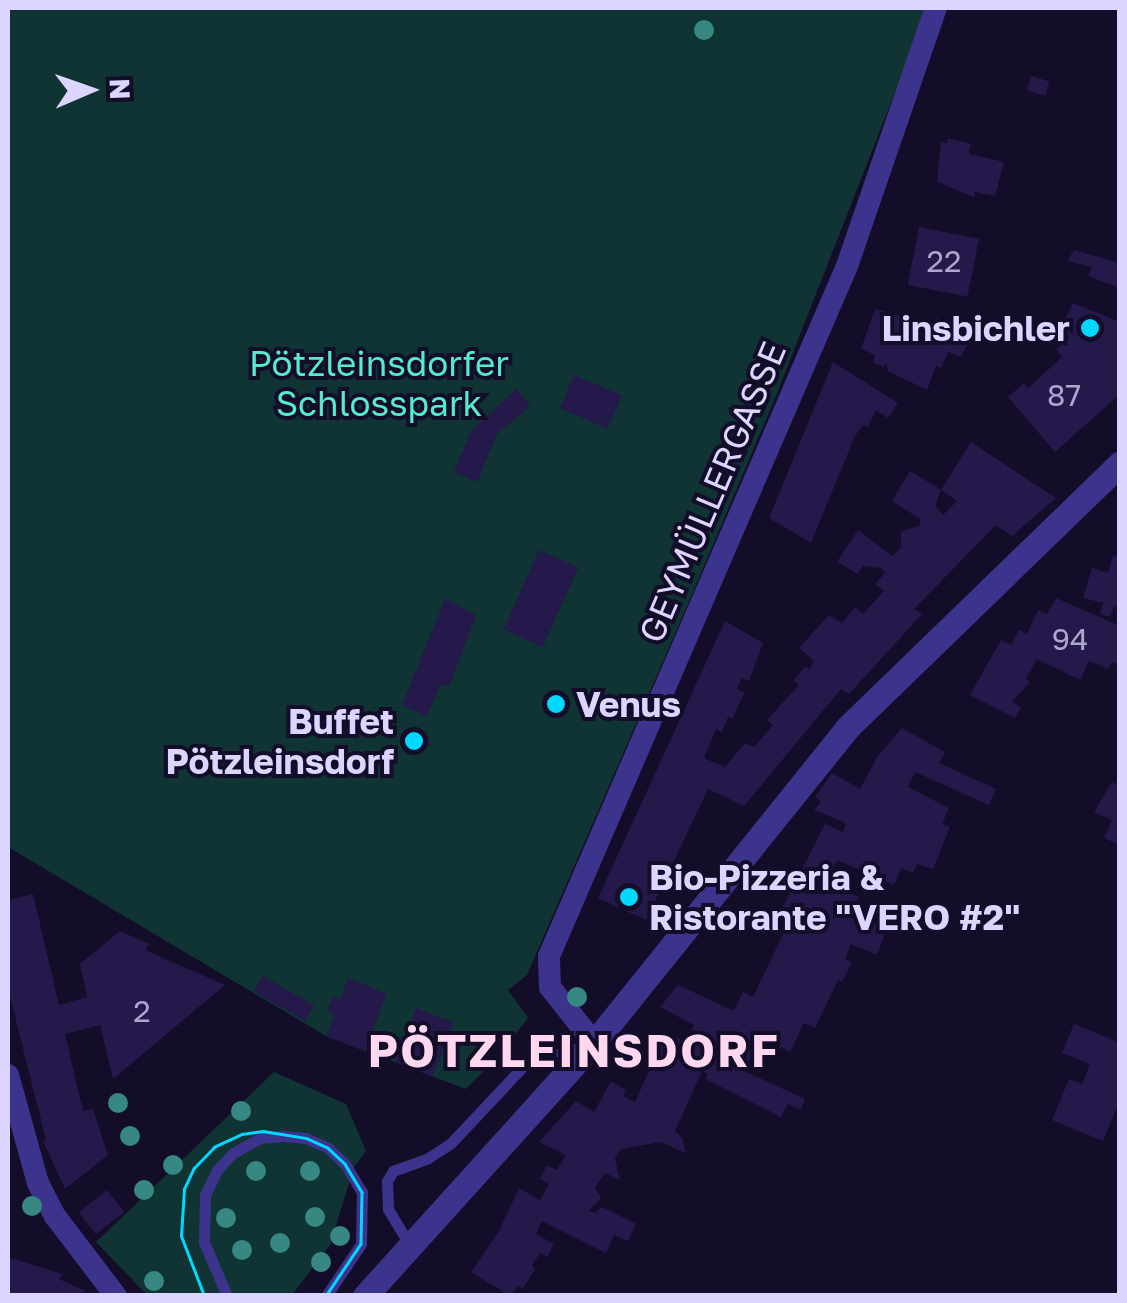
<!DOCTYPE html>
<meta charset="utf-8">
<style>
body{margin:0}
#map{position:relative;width:1127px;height:1303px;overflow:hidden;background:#130d29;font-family:"Golos Text",sans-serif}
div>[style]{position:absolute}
.green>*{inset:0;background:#103333}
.building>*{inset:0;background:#25184b;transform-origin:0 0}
.service>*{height:11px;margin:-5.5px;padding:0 5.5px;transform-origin:5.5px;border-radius:5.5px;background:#3c348c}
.minor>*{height:22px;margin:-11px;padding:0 11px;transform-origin:11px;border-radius:11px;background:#3c348c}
.tertiary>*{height:25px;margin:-12.5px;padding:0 12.5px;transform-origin:12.5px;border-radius:12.5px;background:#3c348c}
.tram>*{height:2.5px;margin:-1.25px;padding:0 1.25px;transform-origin:1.25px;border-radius:1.25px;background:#01d8ff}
.trees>*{width:20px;height:20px;margin:-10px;border-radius:50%;background:#378783}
.dots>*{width:28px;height:28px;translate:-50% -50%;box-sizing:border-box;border:5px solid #130d29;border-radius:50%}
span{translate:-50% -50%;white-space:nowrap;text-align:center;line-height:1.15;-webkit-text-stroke:8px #130d29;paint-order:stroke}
.number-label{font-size:30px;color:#aea6d2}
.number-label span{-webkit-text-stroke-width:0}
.poi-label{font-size:35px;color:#dcd5ff;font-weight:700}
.right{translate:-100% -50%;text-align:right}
.left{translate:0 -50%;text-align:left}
.park-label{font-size:35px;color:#55ebcd}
.street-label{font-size:35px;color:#dcd5ff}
.district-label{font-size:45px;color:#ffd7ee;font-weight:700;letter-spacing:2.5px}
.frame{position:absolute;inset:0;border:10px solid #dcd5ff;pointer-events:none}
.north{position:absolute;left:40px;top:40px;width:100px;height:100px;-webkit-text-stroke:8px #130d29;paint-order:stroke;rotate:88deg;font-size:28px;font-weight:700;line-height:40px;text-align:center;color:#dcd5ff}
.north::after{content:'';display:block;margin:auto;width:35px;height:45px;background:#dcd5ff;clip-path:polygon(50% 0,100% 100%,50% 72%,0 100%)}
</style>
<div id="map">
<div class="green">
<i style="clip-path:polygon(8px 8px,928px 8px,778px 391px,694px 590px,527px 975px,508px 990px,528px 1018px,505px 1047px,489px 1039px,471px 1060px,484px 1071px,466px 1089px,326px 1036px,8px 847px)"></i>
<i style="clip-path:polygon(274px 1072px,346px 1104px,366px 1151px,354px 1167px,330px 1245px,292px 1295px,147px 1295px,96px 1242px)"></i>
</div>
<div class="building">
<i style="left:1031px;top:76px;width:19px;height:15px;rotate:16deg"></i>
<i style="clip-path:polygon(948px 138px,971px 144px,969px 154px,1004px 162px,995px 196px,975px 192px,974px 197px,937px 182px,941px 142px,947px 143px)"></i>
<i style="left:919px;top:227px;width:61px;height:59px;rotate:11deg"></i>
<i style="clip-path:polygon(1074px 250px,1120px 263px,1120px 288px,1088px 276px,1092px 267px,1067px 261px)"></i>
<i style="clip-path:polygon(1073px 303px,1120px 322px,1120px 394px,1055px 452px,1008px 397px,1024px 383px,1028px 388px,1062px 357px,1056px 349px,1070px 338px,1058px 333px)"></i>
<i style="clip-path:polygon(875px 309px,920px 322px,921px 318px,933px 323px,936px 317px,973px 333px,961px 357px,948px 352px,941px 368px,936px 366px,927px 390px,888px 371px,886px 363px,884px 367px,873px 363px,875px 355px,861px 349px)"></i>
<i style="clip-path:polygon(833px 362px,898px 403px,888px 418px,876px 410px,868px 427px,863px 425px,855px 436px,811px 543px,769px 518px)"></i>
<i style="left:574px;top:375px;width:52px;height:36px;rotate:23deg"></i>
<i style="clip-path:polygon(516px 389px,530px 406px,497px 434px,477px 482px,454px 472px,471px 431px)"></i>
<i style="clip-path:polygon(971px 442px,1056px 498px,1012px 536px,996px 525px,914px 609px,922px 614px,849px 694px,841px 689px,744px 806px,708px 789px,646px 920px,598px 898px,725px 621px,763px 643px,749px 681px,742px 678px,737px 689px,744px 693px,733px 718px,728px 717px,722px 732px,716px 729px,704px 758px,725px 767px,745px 743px,754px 747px,773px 725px,767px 720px,799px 685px,793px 681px,805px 667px,810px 669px,814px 661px,799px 648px,829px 615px,842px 623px,855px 607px,863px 614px,884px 591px,875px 584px,885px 573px,881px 568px,863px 566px,858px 574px,837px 562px,858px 530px,892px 556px,901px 548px,901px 532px,920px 525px,920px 519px,892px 501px,910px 471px,941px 490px,935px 506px,943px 515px,957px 501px,941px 490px)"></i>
<i style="left:539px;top:550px;width:43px;height:87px;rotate:24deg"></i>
<i style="clip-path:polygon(1113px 556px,1120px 557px,1120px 608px,1114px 606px,1110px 617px,1100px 614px,1103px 603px,1083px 598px,1092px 568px,1108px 573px)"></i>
<i style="clip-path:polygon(1056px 598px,1120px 626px,1120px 665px,1112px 662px,1108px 669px,1089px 661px,1080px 680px,1037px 659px,1026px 679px,1030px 682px,1012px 702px,1021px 707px,1015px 718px,970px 695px,1001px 640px,1011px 645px,1019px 630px,1027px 634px,1038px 610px,1047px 614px)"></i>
<i style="clip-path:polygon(445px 599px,476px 615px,449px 687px,441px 684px,427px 716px,402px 705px)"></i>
<i style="clip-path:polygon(902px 728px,945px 752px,939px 763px,996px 789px,989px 805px,915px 772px,908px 787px,949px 808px,942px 824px,950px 827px,933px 869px,917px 864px,913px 873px,901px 868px,894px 885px,837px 860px,826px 883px,859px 897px,853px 913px,887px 928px,877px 955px,851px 944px,845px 959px,852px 962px,842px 982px,838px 980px,815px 1028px,804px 1023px,790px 1052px,781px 1047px,778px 1054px,757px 1044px,744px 1071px,805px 1099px,801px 1110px,788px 1104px,781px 1117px,705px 1079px,708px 1074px,702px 1071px,675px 1131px,683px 1139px,685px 1153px,661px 1142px,621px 1149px,615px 1158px,620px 1180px,605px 1173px,595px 1187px,601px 1198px,589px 1211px,595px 1213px,602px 1207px,636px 1224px,628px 1241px,614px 1235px,606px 1253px,542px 1221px,536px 1234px,554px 1244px,547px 1257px,540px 1253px,532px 1265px,535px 1269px,523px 1289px,518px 1286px,510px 1296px,471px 1272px,499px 1231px,519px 1188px,540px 1200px,549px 1184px,540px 1179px,547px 1165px,557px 1170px,566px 1155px,539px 1142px,576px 1101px,594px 1112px,611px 1081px,626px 1090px,623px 1096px,635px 1102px,666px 1033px,686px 1042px,694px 1025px,660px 1007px,678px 985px,734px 1011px,743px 992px,753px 997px,785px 930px,774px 924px,825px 824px,843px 832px,846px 823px,814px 810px,821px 802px,815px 797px,832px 773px,860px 789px,878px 756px)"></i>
<i style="clip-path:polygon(418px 729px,427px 733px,430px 745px,419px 753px,409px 748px,408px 735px)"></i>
<i style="clip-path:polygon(1112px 782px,1120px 787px,1120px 845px,1104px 838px,1112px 820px,1094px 812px)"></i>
<i style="clip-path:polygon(33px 894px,59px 1005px,87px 997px,80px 964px,120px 931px,149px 944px,145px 950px,225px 985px,113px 1079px,100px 1025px,65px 1034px,83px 1111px,93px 1109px,108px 1155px,65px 1189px,43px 1141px,46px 1140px,8px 989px,8px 900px)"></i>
<i style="left:263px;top:976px;width:59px;height:18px;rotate:30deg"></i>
<i style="clip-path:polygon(348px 978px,387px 994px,364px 1051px,326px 1036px,335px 1014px,327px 1011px,333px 997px,340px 1000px)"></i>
<i style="left:416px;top:1008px;width:40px;height:58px;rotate:21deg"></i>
<i style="clip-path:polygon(1074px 1024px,1120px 1043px,1120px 1100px,1103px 1141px,1052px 1120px,1069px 1079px,1082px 1084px,1090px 1064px,1062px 1053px)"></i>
<i style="left:107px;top:1190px;width:28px;height:36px;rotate:52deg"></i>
<i style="clip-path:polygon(8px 1257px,62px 1274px,59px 1279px,85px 1291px,83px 1296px,8px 1296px)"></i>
</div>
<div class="service">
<i style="left:409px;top:1244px;width:41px;rotate:-121deg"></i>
<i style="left:388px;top:1209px;width:28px;rotate:-92deg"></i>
<i style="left:387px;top:1181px;width:12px;rotate:-59deg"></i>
<i style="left:393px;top:1171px;width:37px;rotate:-20deg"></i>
<i style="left:428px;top:1158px;width:27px;rotate:-33deg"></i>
<i style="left:451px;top:1143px;width:110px;rotate:-46.8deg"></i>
<i style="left:526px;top:1063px;width:64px;rotate:-16.4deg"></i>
<i style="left:227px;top:1296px;width:59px;rotate:-113.1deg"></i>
<i style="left:204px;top:1242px;width:47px;rotate:-88.8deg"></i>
<i style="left:205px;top:1195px;width:28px;rotate:-64deg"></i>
<i style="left:217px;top:1170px;width:23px;rotate:-47deg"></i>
<i style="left:233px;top:1153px;width:31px;rotate:-29deg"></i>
<i style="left:260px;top:1138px;width:23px;rotate:-5deg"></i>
<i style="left:283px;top:1136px;width:23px;rotate:5deg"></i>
<i style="left:306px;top:1138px;width:24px;rotate:24deg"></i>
<i style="left:328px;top:1148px;width:23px;rotate:43deg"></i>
<i style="left:345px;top:1164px;width:33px;rotate:59deg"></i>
<i style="left:362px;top:1192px;width:52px;rotate:91.1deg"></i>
<i style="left:361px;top:1244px;width:63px;rotate:123.9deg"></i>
</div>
<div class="minor">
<i style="left:594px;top:1043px;width:71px;rotate:-128.2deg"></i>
<i style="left:550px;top:987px;width:31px;rotate:-92deg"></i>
<i style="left:549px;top:956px;width:752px;rotate:-66.64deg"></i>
<i style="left:847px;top:266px;width:273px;rotate:-71deg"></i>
<i style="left:8px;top:1075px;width:112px;rotate:74.5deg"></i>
<i style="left:38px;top:1183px;width:37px;rotate:63deg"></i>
<i style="left:55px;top:1216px;width:101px;rotate:52.7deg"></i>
</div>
<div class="tertiary">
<i style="left:365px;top:1296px;width:341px;rotate:-47.9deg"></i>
<i style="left:594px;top:1043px;width:405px;rotate:-51.2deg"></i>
<i style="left:848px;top:727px;width:379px;rotate:-44.1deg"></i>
</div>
<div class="tram">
<i style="left:204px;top:1296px;width:64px;rotate:-111deg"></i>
<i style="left:181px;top:1236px;width:47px;rotate:-86.3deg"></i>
<i style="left:184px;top:1189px;width:23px;rotate:-65deg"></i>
<i style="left:194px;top:1168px;width:29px;rotate:-46deg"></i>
<i style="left:214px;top:1147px;width:31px;rotate:-25deg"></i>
<i style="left:242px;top:1134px;width:21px;rotate:-8deg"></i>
<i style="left:263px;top:1131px;width:44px;rotate:9.2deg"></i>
<i style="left:306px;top:1138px;width:24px;rotate:24deg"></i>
<i style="left:328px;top:1148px;width:23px;rotate:43deg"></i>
<i style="left:345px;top:1164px;width:33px;rotate:59deg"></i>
<i style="left:362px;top:1192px;width:52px;rotate:91.1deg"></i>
<i style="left:361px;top:1244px;width:63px;rotate:123.9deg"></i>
</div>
<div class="trees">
<i style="left:704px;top:30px"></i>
<i style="left:577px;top:997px"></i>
<i style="left:118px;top:1103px"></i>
<i style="left:241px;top:1111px"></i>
<i style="left:130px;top:1136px"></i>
<i style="left:173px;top:1165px"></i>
<i style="left:256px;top:1171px"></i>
<i style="left:310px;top:1171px"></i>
<i style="left:144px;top:1190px"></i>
<i style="left:32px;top:1206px"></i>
<i style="left:315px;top:1217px"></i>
<i style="left:226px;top:1218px"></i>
<i style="left:340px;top:1236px"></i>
<i style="left:280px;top:1243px"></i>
<i style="left:242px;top:1250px"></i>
<i style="left:321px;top:1262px"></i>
<i style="left:154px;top:1281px"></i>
</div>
<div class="dots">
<i style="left:1090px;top:328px;background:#01d8ff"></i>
<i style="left:556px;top:704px;background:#01d8ff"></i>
<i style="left:414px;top:741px;background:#01d8ff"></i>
<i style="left:629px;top:897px;background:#01d8ff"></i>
</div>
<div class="number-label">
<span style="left:944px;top:261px">22</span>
<span style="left:1064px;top:395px">87</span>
<span style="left:1070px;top:639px">94</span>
<span style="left:142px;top:1011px">2</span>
</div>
<div class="poi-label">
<span class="right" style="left:1070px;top:328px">Linsbichler</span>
<span class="left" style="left:576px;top:704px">Venus</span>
<span class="right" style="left:394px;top:741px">Buffet<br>Pötzleinsdorf</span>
<span class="left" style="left:649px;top:897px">Bio-Pizzeria &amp;<br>Ristorante "VERO #2"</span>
</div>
<div class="park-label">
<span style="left:379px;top:383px">Pötzleinsdorfer<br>Schlosspark</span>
</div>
<div class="street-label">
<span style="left:712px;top:492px;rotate:-67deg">GEYMÜLLERGASSE</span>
</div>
<div class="district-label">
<span style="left:574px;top:1051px">PÖTZLEINSDORF</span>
</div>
<div class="frame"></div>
<div class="north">N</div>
</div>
